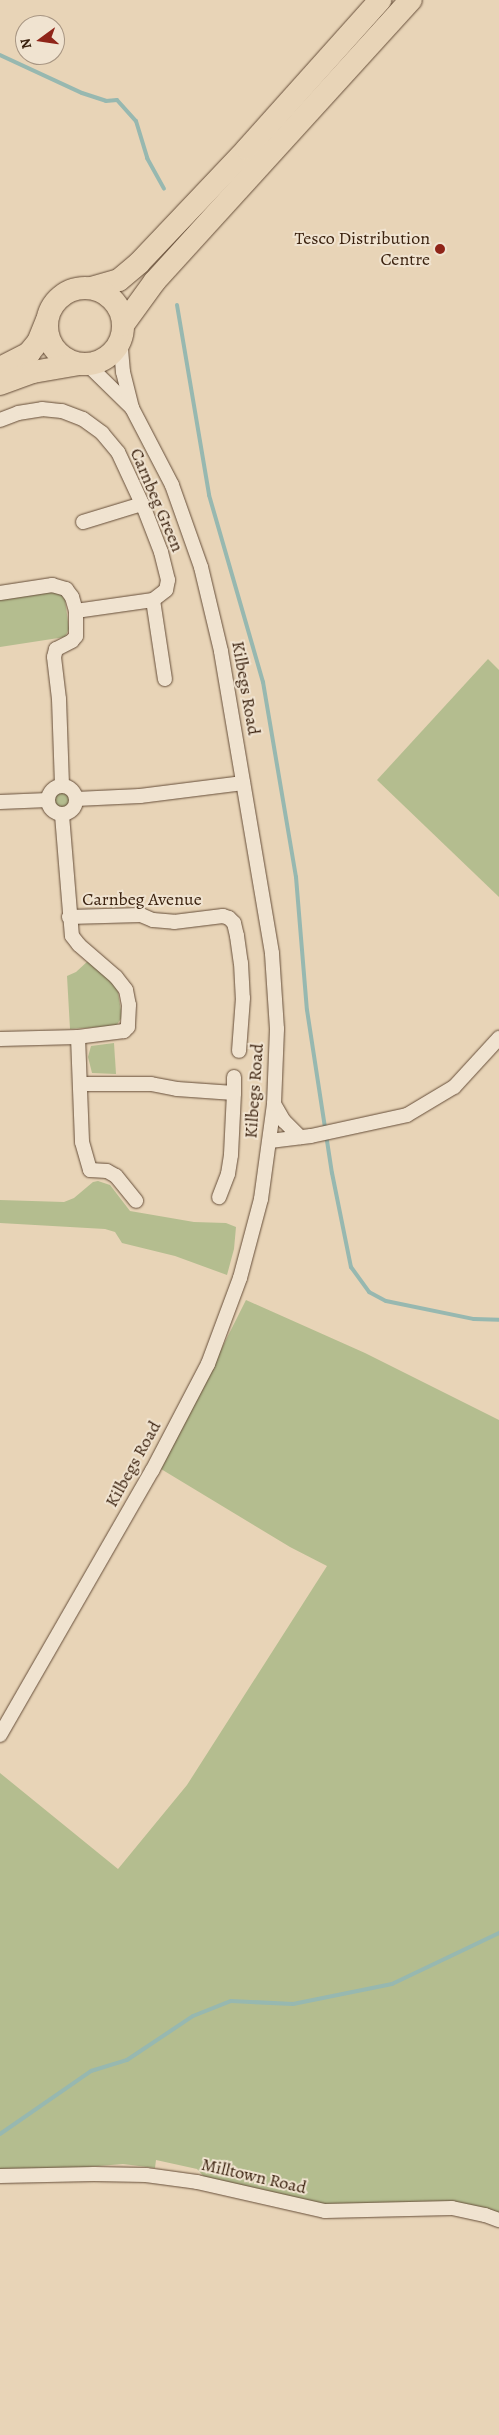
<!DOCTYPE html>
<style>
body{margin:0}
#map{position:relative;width:499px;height:2435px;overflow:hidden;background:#e8d4b7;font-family:Alegreya,serif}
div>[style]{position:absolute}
.green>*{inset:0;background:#b4bd8f}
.round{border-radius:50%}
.stream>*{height:4px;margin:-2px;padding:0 2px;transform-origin:2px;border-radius:2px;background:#97b8b0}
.roads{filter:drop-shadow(0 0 1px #664e39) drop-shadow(0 0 1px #664e39)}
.minor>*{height:14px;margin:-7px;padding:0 7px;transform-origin:7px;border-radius:7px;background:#f0e3d0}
.minor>.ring{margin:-7px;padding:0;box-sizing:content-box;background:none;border:14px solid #f0e3d0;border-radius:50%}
.trunk>*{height:22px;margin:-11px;padding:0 11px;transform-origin:11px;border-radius:11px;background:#e8d4b7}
.trunk>.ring{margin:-11px;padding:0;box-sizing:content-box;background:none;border:22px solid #e8d4b7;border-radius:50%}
.dots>*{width:14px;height:14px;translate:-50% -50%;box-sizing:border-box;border:2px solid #f0e3d0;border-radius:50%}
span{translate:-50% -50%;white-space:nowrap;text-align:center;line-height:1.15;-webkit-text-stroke:4px #f0e3d0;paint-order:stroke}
.poi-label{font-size:18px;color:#3b220f}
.right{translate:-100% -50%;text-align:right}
.street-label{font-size:18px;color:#3b220f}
.north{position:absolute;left:15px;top:15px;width:50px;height:50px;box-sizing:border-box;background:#f0e3d0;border:1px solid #a89683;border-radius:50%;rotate:256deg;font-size:14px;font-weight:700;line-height:20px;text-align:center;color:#3b220f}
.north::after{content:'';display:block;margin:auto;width:18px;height:22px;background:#8f2418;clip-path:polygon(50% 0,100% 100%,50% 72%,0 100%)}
</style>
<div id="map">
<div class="green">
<i style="clip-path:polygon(52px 591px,62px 594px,65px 600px,69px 629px,65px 637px,0 647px,0 600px)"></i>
<i style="clip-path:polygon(488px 659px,499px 670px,499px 897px,377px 780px)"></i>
<i class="round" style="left:54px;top:792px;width:16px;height:16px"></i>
<i style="clip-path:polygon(89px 960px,112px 981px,118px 992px,122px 1017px,116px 1026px,70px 1029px,67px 976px,76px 972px)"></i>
<i style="clip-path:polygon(114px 1043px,116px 1074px,92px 1073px,88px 1057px,91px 1046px)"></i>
<i style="clip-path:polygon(98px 1181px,110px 1185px,130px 1211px,194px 1222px,226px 1223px,236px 1227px,234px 1249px,227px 1275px,175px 1256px,122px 1243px,115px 1232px,105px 1229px,0 1223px,0 1200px,64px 1202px,74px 1198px,93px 1182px)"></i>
<i style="clip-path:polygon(246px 1300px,365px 1353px,499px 1420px,499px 1932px,425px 1968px,499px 1933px,499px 2214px,325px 2207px,207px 2180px,197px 2169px,156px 2160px,155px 2168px,123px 2164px,25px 2172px,0 2170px,0 1773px,118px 1869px,187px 1785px,327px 1566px,290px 1547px,161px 1469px)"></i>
</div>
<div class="stream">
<i style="left:0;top:55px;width:90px;rotate:24.9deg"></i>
<i style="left:82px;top:93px;width:25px;rotate:18deg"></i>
<i style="left:106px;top:101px;width:11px;rotate:-5deg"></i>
<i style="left:117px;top:100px;width:28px;rotate:48deg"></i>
<i style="left:136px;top:121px;width:39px;rotate:73deg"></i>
<i style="left:147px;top:158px;width:35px;rotate:61deg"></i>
<i style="left:177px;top:305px;width:193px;rotate:80.4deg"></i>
<i style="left:209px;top:495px;width:195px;rotate:73.9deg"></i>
<i style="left:263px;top:682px;width:198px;rotate:80.4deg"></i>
<i style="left:296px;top:877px;width:133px;rotate:85.3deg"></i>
<i style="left:307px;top:1010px;width:165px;rotate:81.3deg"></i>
<i style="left:332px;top:1173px;width:96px;rotate:78.6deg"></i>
<i style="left:351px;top:1267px;width:31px;rotate:54deg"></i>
<i style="left:369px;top:1292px;width:19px;rotate:28deg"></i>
<i style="left:386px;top:1301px;width:90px;rotate:11.6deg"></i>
<i style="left:474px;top:1319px;width:25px;rotate:2deg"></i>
<i style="left:0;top:2134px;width:111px;rotate:-34.7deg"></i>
<i style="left:91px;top:2071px;width:38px;rotate:-17deg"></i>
<i style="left:127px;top:2060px;width:79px;rotate:-33.7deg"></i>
<i style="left:193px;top:2016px;width:41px;rotate:-21.5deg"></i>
<i style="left:231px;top:2001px;width:62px;rotate:2.8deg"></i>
<i style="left:293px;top:2004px;width:101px;rotate:-11.4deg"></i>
<i style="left:392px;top:1984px;width:119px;rotate:-25.5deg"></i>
</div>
<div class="roads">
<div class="minor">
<i style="left:87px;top:364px;width:63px;rotate:44.4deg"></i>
<i style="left:0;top:420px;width:19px;rotate:-21deg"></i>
<i style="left:18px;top:413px;width:24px;rotate:-9deg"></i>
<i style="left:42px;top:409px;width:20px;rotate:6deg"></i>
<i style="left:62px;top:411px;width:22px;rotate:21deg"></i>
<i style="left:83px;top:419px;width:24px;rotate:36deg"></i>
<i style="left:102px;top:433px;width:25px;rotate:50deg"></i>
<i style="left:118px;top:452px;width:62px;rotate:65.1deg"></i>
<i style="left:144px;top:508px;width:47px;rotate:68.9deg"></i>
<i style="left:161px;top:552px;width:29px;rotate:76deg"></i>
<i style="left:168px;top:580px;width:10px;rotate:101deg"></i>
<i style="left:166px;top:590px;width:16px;rotate:142deg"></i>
<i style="left:153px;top:600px;width:78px;rotate:171.9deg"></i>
<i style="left:83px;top:522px;width:62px;rotate:-17deg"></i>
<i style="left:0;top:593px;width:53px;rotate:-8.7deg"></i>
<i style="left:52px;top:585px;width:15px;rotate:16deg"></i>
<i style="left:66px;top:589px;width:10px;rotate:53deg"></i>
<i style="left:72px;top:597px;width:15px;rotate:74deg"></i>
<i style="left:76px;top:611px;width:25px;rotate:90deg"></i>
<i style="left:76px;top:636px;width:6px;rotate:129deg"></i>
<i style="left:72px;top:641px;width:18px;rotate:153deg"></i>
<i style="left:56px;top:649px;width:8px;rotate:104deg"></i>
<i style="left:54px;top:657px;width:42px;rotate:83.2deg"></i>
<i style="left:59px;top:699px;width:87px;rotate:88deg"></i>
<i style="left:153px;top:600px;width:80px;rotate:81.4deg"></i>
<i class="ring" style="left:48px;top:786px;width:14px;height:14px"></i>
<i style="left:76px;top:799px;width:64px;rotate:-2.7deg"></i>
<i style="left:140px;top:796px;width:104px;rotate:-7.2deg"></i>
<i style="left:0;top:802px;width:48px;rotate:-2.4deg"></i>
<i style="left:62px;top:815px;width:121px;rotate:85.3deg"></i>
<i style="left:72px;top:936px;width:11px;rotate:52deg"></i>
<i style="left:79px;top:945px;width:49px;rotate:40.9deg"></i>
<i style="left:116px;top:977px;width:16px;rotate:52deg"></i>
<i style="left:126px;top:990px;width:15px;rotate:79deg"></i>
<i style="left:129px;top:1005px;width:22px;rotate:93deg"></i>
<i style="left:128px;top:1027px;width:6px;rotate:135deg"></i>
<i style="left:124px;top:1031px;width:46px;rotate:172.6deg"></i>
<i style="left:78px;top:1037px;width:105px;rotate:87.8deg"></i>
<i style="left:82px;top:1142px;width:29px;rotate:74deg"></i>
<i style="left:90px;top:1170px;width:17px;rotate:3deg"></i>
<i style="left:107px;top:1171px;width:10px;rotate:29deg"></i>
<i style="left:116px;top:1176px;width:32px;rotate:51deg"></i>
<i style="left:69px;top:917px;width:72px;rotate:-1.6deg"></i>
<i style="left:141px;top:915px;width:13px;rotate:23deg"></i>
<i style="left:153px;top:920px;width:21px;rotate:5deg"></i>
<i style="left:174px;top:922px;width:49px;rotate:-7deg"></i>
<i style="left:223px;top:916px;width:6px;rotate:18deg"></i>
<i style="left:229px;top:918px;width:7px;rotate:45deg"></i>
<i style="left:234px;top:923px;width:13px;rotate:77deg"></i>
<i style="left:237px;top:936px;width:27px;rotate:82deg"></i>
<i style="left:241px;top:963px;width:35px;rotate:87deg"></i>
<i style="left:243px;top:998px;width:53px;rotate:94.3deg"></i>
<i style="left:0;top:1039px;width:78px;rotate:-1.5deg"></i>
<i style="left:80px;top:1084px;width:71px"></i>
<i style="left:151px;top:1084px;width:26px;rotate:11deg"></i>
<i style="left:177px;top:1089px;width:57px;rotate:4deg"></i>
<i style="left:234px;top:1093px;width:62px;rotate:92.8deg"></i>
<i style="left:231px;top:1155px;width:19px;rotate:99deg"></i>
<i style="left:228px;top:1174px;width:25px;rotate:111deg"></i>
<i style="left:234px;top:1093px;width:16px;rotate:-90deg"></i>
<i style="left:274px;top:1104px;width:20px;rotate:60deg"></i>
<i style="left:284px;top:1121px;width:23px;rotate:45deg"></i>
<i style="left:270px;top:1141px;width:41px;rotate:-7deg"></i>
<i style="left:311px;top:1136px;width:98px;rotate:-12.3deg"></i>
<i style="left:407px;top:1115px;width:55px;rotate:-30.8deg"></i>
<i style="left:454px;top:1087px;width:67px;rotate:-47.4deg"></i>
<i style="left:0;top:1735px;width:305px;rotate:-60.1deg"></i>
<i style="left:152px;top:1471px;width:121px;rotate:-62.4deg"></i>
<i style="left:208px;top:1364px;width:92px;rotate:-69.6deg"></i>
<i style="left:240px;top:1278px;width:82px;rotate:-75.1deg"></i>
<i style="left:261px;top:1199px;width:96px;rotate:-82.2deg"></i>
<i style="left:274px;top:1104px;width:75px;rotate:-87.7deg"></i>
<i style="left:277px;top:1029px;width:76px;rotate:-93.8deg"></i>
<i style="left:272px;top:953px;width:306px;rotate:-99.6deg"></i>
<i style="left:221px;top:651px;width:86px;rotate:-103.4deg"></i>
<i style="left:201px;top:567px;width:87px;rotate:-109.5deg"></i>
<i style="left:172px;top:485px;width:87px;rotate:-117.5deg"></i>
<i style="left:132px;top:408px;width:37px;rotate:-104deg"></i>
<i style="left:123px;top:372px;width:32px;rotate:-95deg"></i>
<i style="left:0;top:2176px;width:94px;rotate:-1.2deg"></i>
<i style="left:94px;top:2174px;width:52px;rotate:1.1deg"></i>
<i style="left:146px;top:2175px;width:51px;rotate:7.8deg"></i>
<i style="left:197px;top:2182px;width:131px;rotate:12.8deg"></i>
<i style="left:325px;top:2211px;width:127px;rotate:-1.4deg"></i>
<i style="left:452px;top:2208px;width:34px;rotate:12deg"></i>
<i style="left:485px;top:2215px;width:15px;rotate:20deg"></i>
</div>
<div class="trunk">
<i style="left:91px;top:288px;width:29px;rotate:-16deg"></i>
<i style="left:119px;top:280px;width:26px;rotate:-40deg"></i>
<i style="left:139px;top:263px;width:157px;rotate:-46.5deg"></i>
<i style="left:247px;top:149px;width:200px;rotate:-48.2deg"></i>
<i class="ring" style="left:47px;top:288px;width:54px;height:54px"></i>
<i style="left:123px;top:325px;width:54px;rotate:-54deg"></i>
<i style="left:155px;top:281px;width:380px;rotate:-47.7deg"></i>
<i style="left:0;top:368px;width:33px;rotate:-27deg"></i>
<i style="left:29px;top:353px;width:14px;rotate:-51deg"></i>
<i style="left:38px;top:342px;width:24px;rotate:-68deg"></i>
<i style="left:0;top:384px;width:35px;rotate:-20deg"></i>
<i style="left:33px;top:372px;width:47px;rotate:-9.9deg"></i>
</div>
</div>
<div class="dots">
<i style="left:440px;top:249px;background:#8f2418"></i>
</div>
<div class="poi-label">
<span class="right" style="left:430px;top:249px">Tesco Distribution<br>Centre</span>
</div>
<div class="street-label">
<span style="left:157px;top:500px;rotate:67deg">Carnbeg Green</span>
<span style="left:246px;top:688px;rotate:80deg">Kilbegs Road</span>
<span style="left:142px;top:899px">Carnbeg Avenue</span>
<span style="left:254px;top:1091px;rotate:-86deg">Kilbegs Road</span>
<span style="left:133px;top:1464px;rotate:-61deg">Kilbegs Road</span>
<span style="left:254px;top:2176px;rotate:13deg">Milltown Road</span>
</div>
<div class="north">N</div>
</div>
